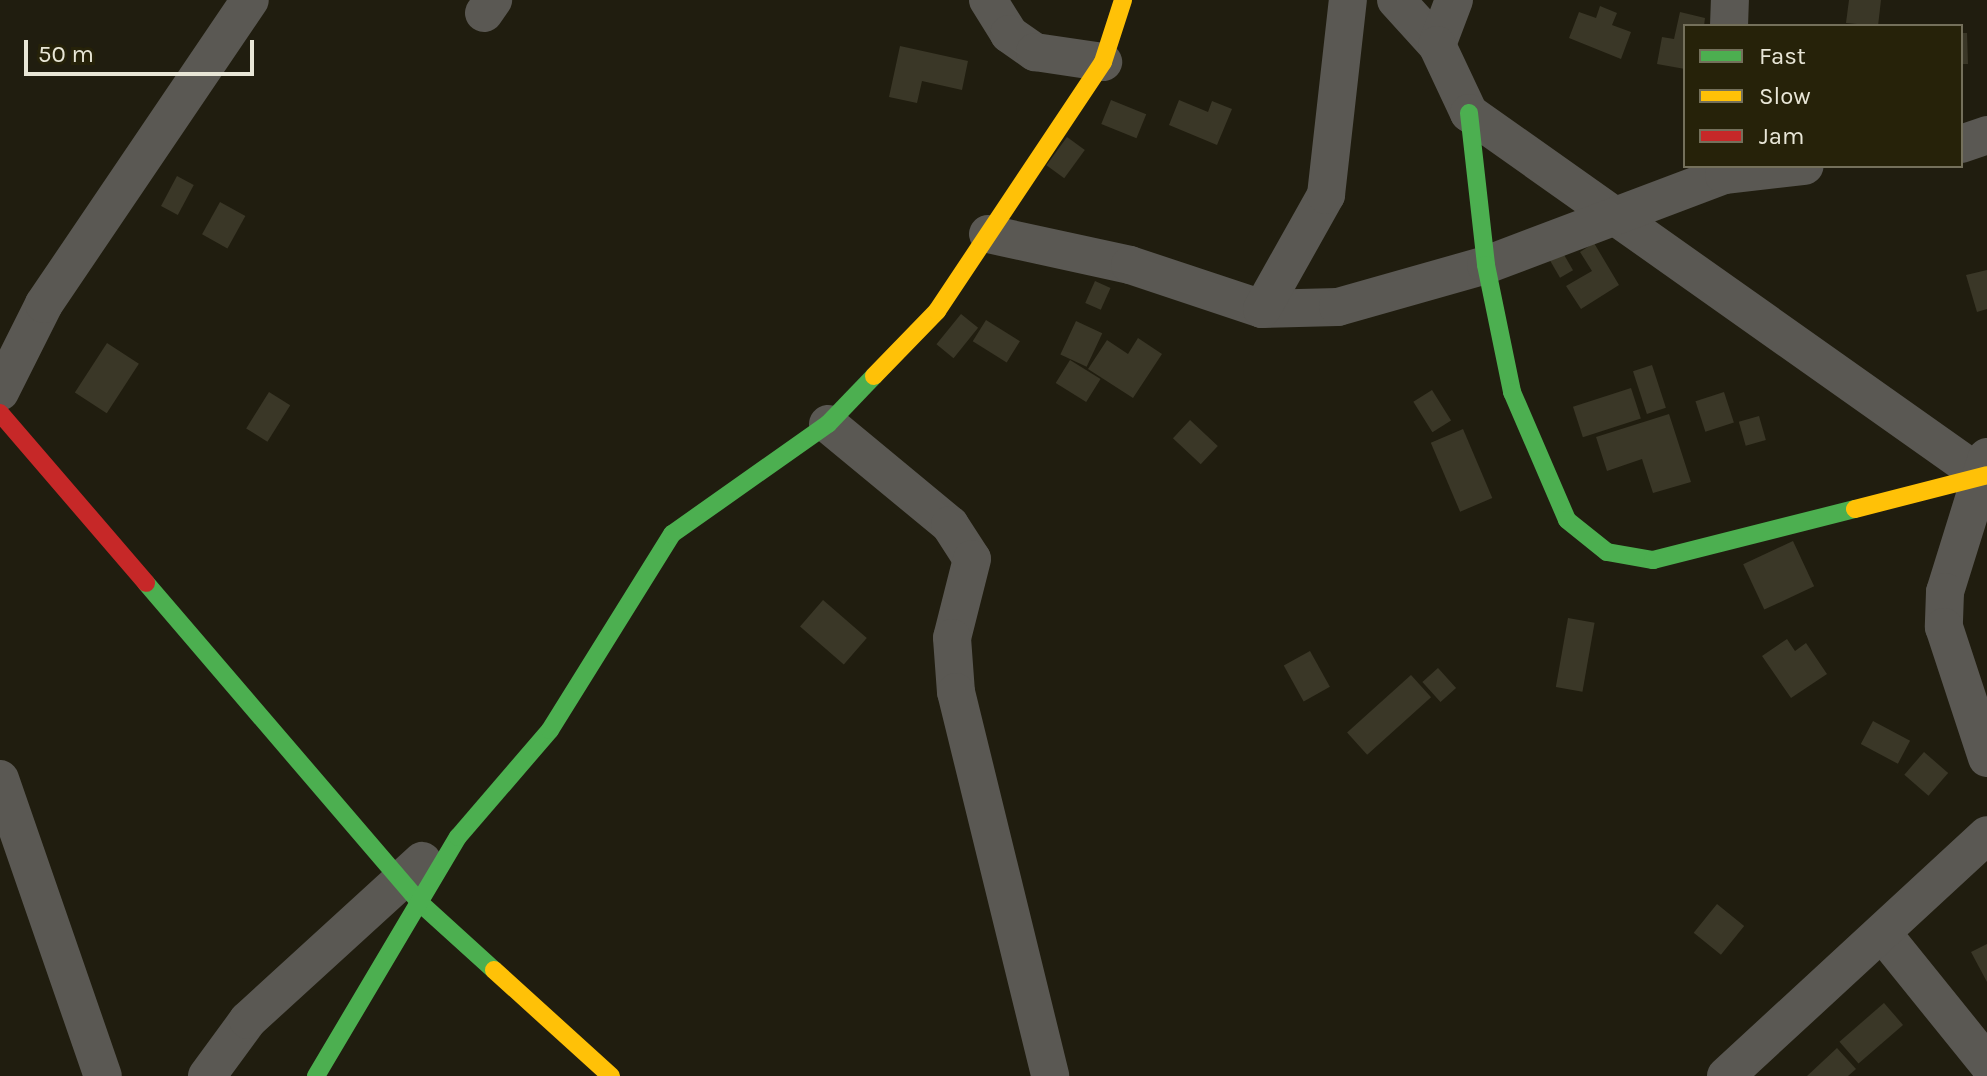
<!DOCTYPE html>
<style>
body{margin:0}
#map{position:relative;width:1987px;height:1076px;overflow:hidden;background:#201d0f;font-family:Karla,sans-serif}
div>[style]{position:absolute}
.building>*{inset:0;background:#3a3727;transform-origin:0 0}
.street>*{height:38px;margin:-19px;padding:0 19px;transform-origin:19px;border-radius:19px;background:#5a5853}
.fast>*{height:18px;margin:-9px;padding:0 9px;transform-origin:9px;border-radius:9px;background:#4caf50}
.slow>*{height:18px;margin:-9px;padding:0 9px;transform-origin:9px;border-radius:9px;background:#ffc107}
.jam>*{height:18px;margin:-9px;padding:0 9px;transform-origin:9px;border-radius:9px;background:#c62828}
span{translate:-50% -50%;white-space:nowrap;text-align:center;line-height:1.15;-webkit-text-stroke:8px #262209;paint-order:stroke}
.legend{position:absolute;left:1683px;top:24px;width:280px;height:144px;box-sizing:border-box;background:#262209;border:2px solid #74705b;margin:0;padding:10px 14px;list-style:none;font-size:24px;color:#e8e6d7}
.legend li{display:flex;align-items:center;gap:16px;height:40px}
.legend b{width:40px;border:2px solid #74705b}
.scale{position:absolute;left:24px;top:40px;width:230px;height:36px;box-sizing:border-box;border:4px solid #e8e6d7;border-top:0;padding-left:10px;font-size:24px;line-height:28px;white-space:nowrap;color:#e8e6d7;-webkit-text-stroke:6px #262209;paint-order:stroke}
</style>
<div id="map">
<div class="building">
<i style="clip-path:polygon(1849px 0,1881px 0,1878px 26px,1846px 23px)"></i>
<i style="clip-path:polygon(1600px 6px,1617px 13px,1612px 25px,1631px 32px,1621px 59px,1569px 38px,1579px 12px,1596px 18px)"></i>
<i style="clip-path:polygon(1680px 12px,1705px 18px,1704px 26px,1685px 26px,1685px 69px,1657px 64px,1662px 37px,1674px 39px)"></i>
<i style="clip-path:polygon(1961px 33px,1967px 33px,1968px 64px,1961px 64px)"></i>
<i style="clip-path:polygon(900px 46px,968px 61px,962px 90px,922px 81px,917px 103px,889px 97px)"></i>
<i style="left:1111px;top:100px;width:38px;height:26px;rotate:22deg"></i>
<i style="clip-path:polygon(1179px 100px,1208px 112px,1212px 101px,1232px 109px,1217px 145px,1169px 125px)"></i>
<i style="left:1067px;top:137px;width:22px;height:35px;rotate:36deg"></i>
<i style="left:177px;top:176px;width:19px;height:34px;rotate:28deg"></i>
<i style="left:220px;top:202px;width:29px;height:37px;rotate:29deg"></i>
<i style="clip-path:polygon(1594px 243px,1619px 285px,1581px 309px,1566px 286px,1592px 271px,1580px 252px)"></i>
<i style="left:1563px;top:253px;width:20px;height:15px;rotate:60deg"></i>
<i style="clip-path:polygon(1987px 270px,1987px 309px,1977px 312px,1966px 275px)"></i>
<i style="left:1095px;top:281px;width:17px;height:24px;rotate:24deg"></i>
<i style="left:961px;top:314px;width:22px;height:39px;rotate:39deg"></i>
<i style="left:986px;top:320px;width:40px;height:25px;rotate:32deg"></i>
<i style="left:1076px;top:321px;width:29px;height:37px;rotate:25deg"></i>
<i style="clip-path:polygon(1138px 338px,1162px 354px,1133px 398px,1088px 369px,1107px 340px,1128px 354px)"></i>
<i style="left:107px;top:343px;width:38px;height:59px;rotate:33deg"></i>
<i style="left:1070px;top:360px;width:36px;height:27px;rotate:32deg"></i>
<i style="left:1652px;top:365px;width:45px;height:20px;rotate:72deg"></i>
<i style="left:1631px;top:388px;width:32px;height:61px;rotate:72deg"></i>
<i style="left:1432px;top:390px;width:36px;height:22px;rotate:58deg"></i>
<i style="left:269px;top:392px;width:25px;height:43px;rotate:32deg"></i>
<i style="left:1724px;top:392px;width:32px;height:30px;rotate:72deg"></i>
<i style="clip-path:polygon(1669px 414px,1691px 482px,1653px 493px,1642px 459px,1607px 471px,1596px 437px)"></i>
<i style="left:1759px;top:416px;width:25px;height:21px;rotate:74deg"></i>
<i style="left:1190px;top:420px;width:38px;height:25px;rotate:43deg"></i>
<i style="left:1463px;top:429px;width:75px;height:35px;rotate:67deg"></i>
<i style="left:1793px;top:541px;width:50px;height:55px;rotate:65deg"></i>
<i style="left:823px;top:600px;width:58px;height:35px;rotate:41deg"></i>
<i style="left:1568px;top:618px;width:27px;height:70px;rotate:10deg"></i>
<i style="clip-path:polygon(1787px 639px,1795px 651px,1806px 643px,1827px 674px,1791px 698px,1762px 656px)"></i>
<i style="left:1310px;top:651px;width:41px;height:30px;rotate:61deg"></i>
<i style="left:1438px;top:668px;width:27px;height:21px;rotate:48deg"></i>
<i style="left:1411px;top:675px;width:30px;height:86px;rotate:48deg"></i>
<i style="left:1873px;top:721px;width:42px;height:26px;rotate:28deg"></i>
<i style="left:1924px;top:752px;width:32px;height:30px;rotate:41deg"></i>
<i style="left:1717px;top:904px;width:35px;height:37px;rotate:39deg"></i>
<i style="clip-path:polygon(1987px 944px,1987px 982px,1971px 952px)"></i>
<i style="left:1884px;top:1003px;width:29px;height:59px;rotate:49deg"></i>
<i style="clip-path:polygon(1837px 1048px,1856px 1069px,1848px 1076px,1807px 1076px)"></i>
</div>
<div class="street">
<i style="left:988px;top:0;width:40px;rotate:58deg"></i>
<i style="left:1009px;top:34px;width:32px;rotate:35deg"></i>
<i style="left:1035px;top:52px;width:69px;rotate:8.4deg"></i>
<i style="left:1396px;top:0;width:61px;rotate:47.7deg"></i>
<i style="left:1454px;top:0;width:48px;rotate:110.7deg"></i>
<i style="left:1437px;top:45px;width:75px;rotate:64.8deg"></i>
<i style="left:1469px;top:113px;width:627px;rotate:35.26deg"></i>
<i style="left:484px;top:13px;width:16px;rotate:-55deg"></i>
<i style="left:1729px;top:26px;width:26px;rotate:-88deg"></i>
<i style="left:1961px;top:144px;width:28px;rotate:-19deg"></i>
<i style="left:988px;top:234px;width:145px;rotate:12.3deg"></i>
<i style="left:1130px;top:265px;width:139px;rotate:18.4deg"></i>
<i style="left:1262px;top:309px;width:76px;rotate:-1.5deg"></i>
<i style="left:1338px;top:307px;width:154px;rotate:-15.8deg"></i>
<i style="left:1486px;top:265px;width:254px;rotate:-20.7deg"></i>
<i style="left:1724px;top:175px;width:81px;rotate:-6.4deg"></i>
<i style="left:1262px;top:309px;width:131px;rotate:-60.7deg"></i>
<i style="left:1326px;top:195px;width:196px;rotate:-83.6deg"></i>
<i style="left:0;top:392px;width:98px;rotate:-63.4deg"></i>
<i style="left:44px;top:304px;width:367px;rotate:-55.9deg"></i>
<i style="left:828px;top:424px;width:158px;rotate:39.6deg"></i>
<i style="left:950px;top:525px;width:40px;rotate:57.1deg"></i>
<i style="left:972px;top:559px;width:81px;rotate:104.2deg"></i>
<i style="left:952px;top:638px;width:54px;rotate:85.8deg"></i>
<i style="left:956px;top:692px;width:395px;rotate:76.2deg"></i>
<i style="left:1987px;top:457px;width:141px;rotate:107.3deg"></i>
<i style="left:1945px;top:592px;width:35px;rotate:92deg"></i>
<i style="left:1944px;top:627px;width:138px;rotate:71.8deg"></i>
<i style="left:0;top:779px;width:314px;rotate:70.9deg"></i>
<i style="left:1883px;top:934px;width:166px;rotate:51.1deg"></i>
<i style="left:207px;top:1076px;width:69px;rotate:-53.8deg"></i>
<i style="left:248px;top:1020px;width:236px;rotate:-42.4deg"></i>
<i style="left:1726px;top:1076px;width:355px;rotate:-42.7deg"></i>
</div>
<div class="fast">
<i style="left:1469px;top:113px;width:153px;rotate:83.6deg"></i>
<i style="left:1486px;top:265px;width:130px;rotate:78.4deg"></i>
<i style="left:1512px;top:392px;width:139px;rotate:66.7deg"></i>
<i style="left:1567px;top:520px;width:51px;rotate:38.7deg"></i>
<i style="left:1607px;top:552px;width:47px;rotate:9.9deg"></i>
<i style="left:1653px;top:560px;width:208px;rotate:-14.2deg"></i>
<i style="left:146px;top:583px;width:420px;rotate:49.4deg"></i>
<i style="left:419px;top:902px;width:101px;rotate:42.2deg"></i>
<i style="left:316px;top:1076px;width:278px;rotate:-59.3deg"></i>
<i style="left:458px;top:837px;width:141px;rotate:-49.3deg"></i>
<i style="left:550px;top:730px;width:231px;rotate:-58.1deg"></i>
<i style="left:672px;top:534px;width:191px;rotate:-35.2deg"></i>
<i style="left:828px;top:424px;width:66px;rotate:-46.2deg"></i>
</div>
<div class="slow">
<i style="left:874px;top:376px;width:91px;rotate:-45.9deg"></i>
<i style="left:937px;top:311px;width:299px;rotate:-56.3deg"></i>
<i style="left:1103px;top:62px;width:65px;rotate:-72.1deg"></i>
<i style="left:1855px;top:509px;width:136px;rotate:-14.4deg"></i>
<i style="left:494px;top:970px;width:158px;rotate:42.2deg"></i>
</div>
<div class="jam">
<i style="left:0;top:413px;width:224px;rotate:49.3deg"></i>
</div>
<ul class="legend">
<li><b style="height:10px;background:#4caf50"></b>Fast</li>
<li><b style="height:10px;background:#ffc107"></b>Slow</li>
<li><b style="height:10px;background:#c62828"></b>Jam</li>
</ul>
<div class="scale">50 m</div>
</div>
